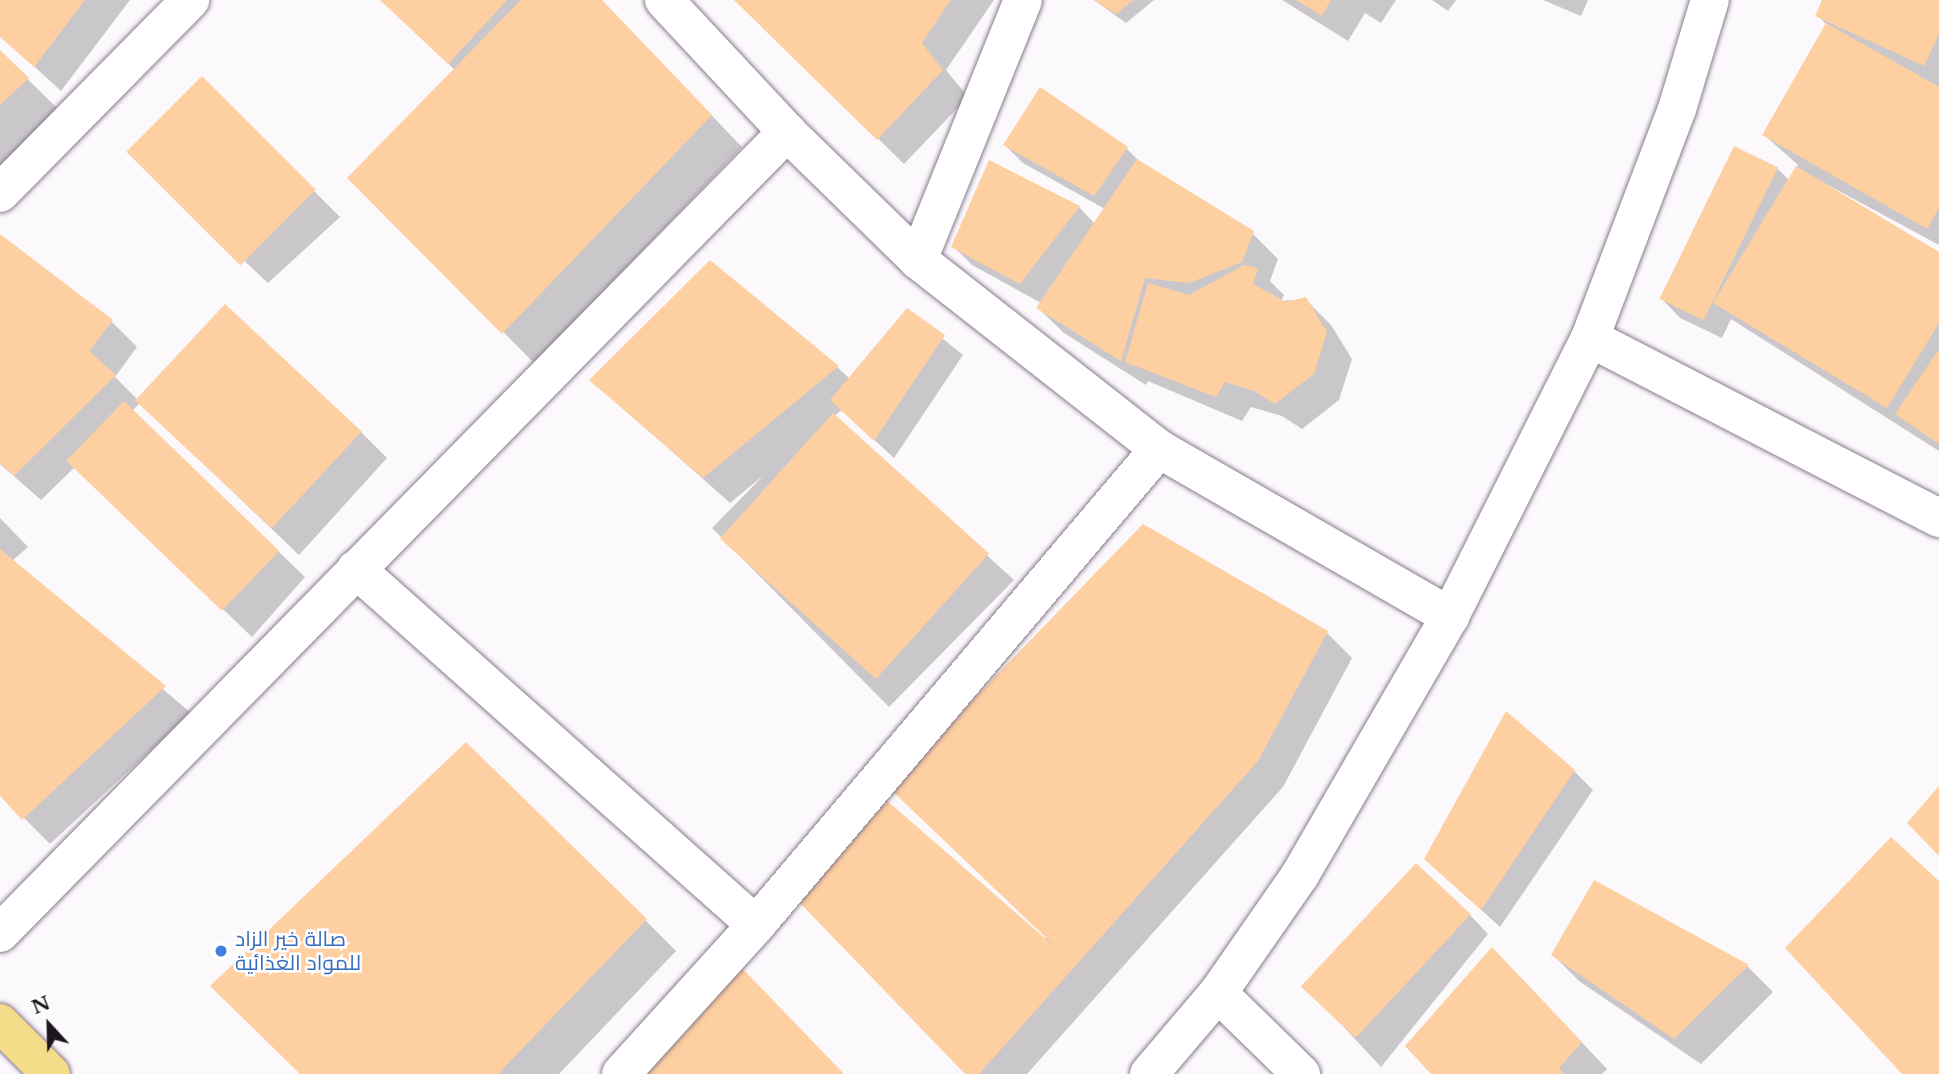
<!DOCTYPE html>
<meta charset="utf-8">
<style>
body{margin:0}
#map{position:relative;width:1939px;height:1074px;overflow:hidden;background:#fcf9fd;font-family:"Libre Baskerville",Cairo,serif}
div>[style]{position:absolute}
.shadow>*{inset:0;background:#0003}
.building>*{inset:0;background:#fdcfa1;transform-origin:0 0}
.roads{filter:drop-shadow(0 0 2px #887a8d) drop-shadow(0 0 2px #887a8d)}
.street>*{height:38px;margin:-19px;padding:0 19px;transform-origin:19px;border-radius:19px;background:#fff}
.primary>*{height:38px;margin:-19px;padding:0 19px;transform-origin:19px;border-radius:19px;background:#f5dc88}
.dots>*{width:19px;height:19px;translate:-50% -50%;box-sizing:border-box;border:4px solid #fff;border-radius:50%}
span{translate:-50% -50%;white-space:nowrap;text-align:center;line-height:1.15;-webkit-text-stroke:5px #fff;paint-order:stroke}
.shop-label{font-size:21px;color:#366cbe}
.left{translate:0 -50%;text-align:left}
.north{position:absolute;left:14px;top:990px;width:70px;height:70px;-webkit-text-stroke:5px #fff;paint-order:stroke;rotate:338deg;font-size:19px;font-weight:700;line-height:28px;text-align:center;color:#1c171e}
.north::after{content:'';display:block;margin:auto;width:24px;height:32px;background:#1c171e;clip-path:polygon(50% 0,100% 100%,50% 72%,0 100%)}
</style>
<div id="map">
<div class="shadow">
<i style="clip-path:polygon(0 0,130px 0,61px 91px,0 35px)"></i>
<i style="clip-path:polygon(381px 0,601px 0,742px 147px,534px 363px,350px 178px,455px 70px)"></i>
<i style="clip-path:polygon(737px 0,994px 0,946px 70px,968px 97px,904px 164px)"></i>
<i style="clip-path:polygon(1094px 0,1154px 0,1126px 23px)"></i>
<i style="clip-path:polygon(1282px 0,1396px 0,1381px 23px,1365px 13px,1348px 41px)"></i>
<i style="clip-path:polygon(1432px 0,1456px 0,1448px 11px)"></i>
<i style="clip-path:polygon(1543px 0,1588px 0,1581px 16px)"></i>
<i style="clip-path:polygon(1824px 0,1939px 0,1939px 245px,1802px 171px,1939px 254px,1939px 451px,1731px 319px,1722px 338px,1680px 318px,1662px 299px,1777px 168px,1789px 180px,1798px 165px,1764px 135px,1827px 25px,1817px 15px)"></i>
<i style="clip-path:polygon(0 52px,59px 110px,0 166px)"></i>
<i style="clip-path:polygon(202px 79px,340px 217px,268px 283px,156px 179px)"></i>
<i style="clip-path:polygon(1005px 145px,1127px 149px,1143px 165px,1252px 233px,1278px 259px,1270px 281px,1284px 295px,1281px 301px,1305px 299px,1331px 325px,1352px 359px,1339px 400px,1302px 429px,1282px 416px,1251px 407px,1242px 421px,1148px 381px,1146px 385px,1064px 333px,1038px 308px,1041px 303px,972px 265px,953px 246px,990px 162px,1079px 207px,1095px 224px,1105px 209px,1023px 163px)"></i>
<i style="clip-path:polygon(0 236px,111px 321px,137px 347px,115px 377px,138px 400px,361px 432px,387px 458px,299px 555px,140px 403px,132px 411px,305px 577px,252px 637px,75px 467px,41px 500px,0 464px)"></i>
<i style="clip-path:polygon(907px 310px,963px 355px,894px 458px,842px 410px,834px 416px,1014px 580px,889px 707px,712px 528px,764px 475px,730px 503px,592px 380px,837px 367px,850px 379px)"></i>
<i style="clip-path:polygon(0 518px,28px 547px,12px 561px,191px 713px,50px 844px,0 794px)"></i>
<i style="clip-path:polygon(1326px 632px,1352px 658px,1283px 787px,1027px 1074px,968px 1074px,1045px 939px)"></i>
<i style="clip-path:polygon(1574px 771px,1593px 790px,1500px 927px,1445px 877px)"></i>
<i style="clip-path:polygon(1595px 882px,1748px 967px,1773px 992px,1701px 1064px,1579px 981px,1553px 955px)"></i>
<i style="clip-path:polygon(1470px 915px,1488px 934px,1381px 1067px,1313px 994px)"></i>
<i style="clip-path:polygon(645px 920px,676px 951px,559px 1074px,302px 1074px)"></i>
<i style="clip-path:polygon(1518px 975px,1607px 1069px,1602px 1074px,1434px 1074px)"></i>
</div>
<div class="building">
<i style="clip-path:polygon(0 0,85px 0,34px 67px,0 37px)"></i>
<i style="clip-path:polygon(380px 0,507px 0,448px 64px)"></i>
<i style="clip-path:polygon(521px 0,602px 0,712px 115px,502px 334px,347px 178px)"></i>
<i style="clip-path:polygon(734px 0,951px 0,922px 43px,943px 70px,877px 140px)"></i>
<i style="clip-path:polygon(1094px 0,1133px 0,1116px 14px)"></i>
<i style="clip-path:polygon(1296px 0,1331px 0,1322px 16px)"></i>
<i style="clip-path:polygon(1822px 0,1939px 0,1939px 34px,1924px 66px,1815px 16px)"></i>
<i style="clip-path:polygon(1826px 23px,1939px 87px,1939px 208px,1927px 229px,1762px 135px)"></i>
<i style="clip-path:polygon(0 50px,29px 78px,0 105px)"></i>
<i style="left:202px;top:76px;width:161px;height:107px;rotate:45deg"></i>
<i style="clip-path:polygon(1040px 87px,1128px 147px,1094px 196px,1003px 145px)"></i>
<i style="left:1734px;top:146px;width:49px;height:170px;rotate:26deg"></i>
<i style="clip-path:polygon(1137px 159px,1254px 231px,1242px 262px,1189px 283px,1145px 278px,1121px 361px,1036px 308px)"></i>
<i style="clip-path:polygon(989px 160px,1080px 206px,1020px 284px,951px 247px)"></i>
<i style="clip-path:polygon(1796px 166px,1939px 252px,1939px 323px,1887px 408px,1713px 303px)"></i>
<i style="clip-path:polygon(0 234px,113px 320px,89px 351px,116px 375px,14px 476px,0 463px)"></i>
<i style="clip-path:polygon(710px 260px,839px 366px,703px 478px,589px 380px)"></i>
<i style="clip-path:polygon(1244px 265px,1258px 268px,1253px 284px,1286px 302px,1306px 297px,1327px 332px,1314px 374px,1275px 404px,1254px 391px,1225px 382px,1216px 397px,1125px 362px,1148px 283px,1189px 295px)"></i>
<i style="left:225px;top:304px;width:187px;height:132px;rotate:43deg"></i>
<i style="clip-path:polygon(907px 308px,945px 335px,874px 441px,830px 400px)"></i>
<i style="clip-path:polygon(1939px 349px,1939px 444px,1895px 414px)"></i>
<i style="left:124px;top:401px;width:216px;height:83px;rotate:44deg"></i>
<i style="left:833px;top:413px;width:210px;height:169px;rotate:42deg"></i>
<i style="clip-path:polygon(1143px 524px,1328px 631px,1258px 761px,979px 1074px,965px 1074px,799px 902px,884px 798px,1063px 954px,888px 787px)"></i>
<i style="clip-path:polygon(0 549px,166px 686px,22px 820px,0 796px)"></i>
<i style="clip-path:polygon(1506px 711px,1575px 770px,1481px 910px,1424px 859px)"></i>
<i style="clip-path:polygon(466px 742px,647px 919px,498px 1074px,300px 1074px,210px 986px)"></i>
<i style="clip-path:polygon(1939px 786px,1939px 856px,1907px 823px)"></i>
<i style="clip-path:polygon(1891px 837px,1939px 881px,1939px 1074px,1902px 1074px,1785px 948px)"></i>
<i style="left:1416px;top:863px;width:75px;height:169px;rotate:43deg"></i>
<i style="clip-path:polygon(1594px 880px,1749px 965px,1674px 1039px,1551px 955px)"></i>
<i style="clip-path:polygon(1492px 947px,1582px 1042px,1559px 1068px,1564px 1074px,1431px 1074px,1405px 1046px)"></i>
<i style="clip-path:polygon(742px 968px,844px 1074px,647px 1074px)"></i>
</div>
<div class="roads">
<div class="street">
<i style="left:664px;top:0;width:180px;rotate:47deg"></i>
<i style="left:787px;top:132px;width:183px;rotate:44.3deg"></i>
<i style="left:918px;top:260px;width:306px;rotate:38.1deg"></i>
<i style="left:1159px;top:449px;width:336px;rotate:29.9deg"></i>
<i style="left:0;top:193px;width:271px;rotate:-45.4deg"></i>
<i style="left:918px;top:260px;width:280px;rotate:-68deg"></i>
<i style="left:1590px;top:338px;width:393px;rotate:27.3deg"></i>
<i style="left:356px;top:569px;width:535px;rotate:41.67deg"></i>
<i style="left:0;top:933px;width:1123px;rotate:-45.51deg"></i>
<i style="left:1218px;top:993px;width:116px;rotate:44.3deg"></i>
<i style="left:621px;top:1074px;width:201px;rotate:-47.8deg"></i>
<i style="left:756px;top:925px;width:624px;rotate:-49.75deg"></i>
<i style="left:1149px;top:1074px;width:106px;rotate:-49.6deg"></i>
<i style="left:1218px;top:993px;width:144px;rotate:-55.2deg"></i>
<i style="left:1300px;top:875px;width:299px;rotate:-59.9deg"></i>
<i style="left:1450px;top:616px;width:311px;rotate:-63.3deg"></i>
<i style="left:1590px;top:338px;width:245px;rotate:-69.2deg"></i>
<i style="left:1677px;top:109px;width:114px;rotate:-73.2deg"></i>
</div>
<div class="primary">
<i style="left:0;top:1023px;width:72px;rotate:45deg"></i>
</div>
</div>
<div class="dots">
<i style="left:221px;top:951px;background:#3f7fe0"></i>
</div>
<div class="shop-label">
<span class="left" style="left:235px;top:951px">صالة خير الزاد<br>للمواد الغذائية</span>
</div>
<div class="north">N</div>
</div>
